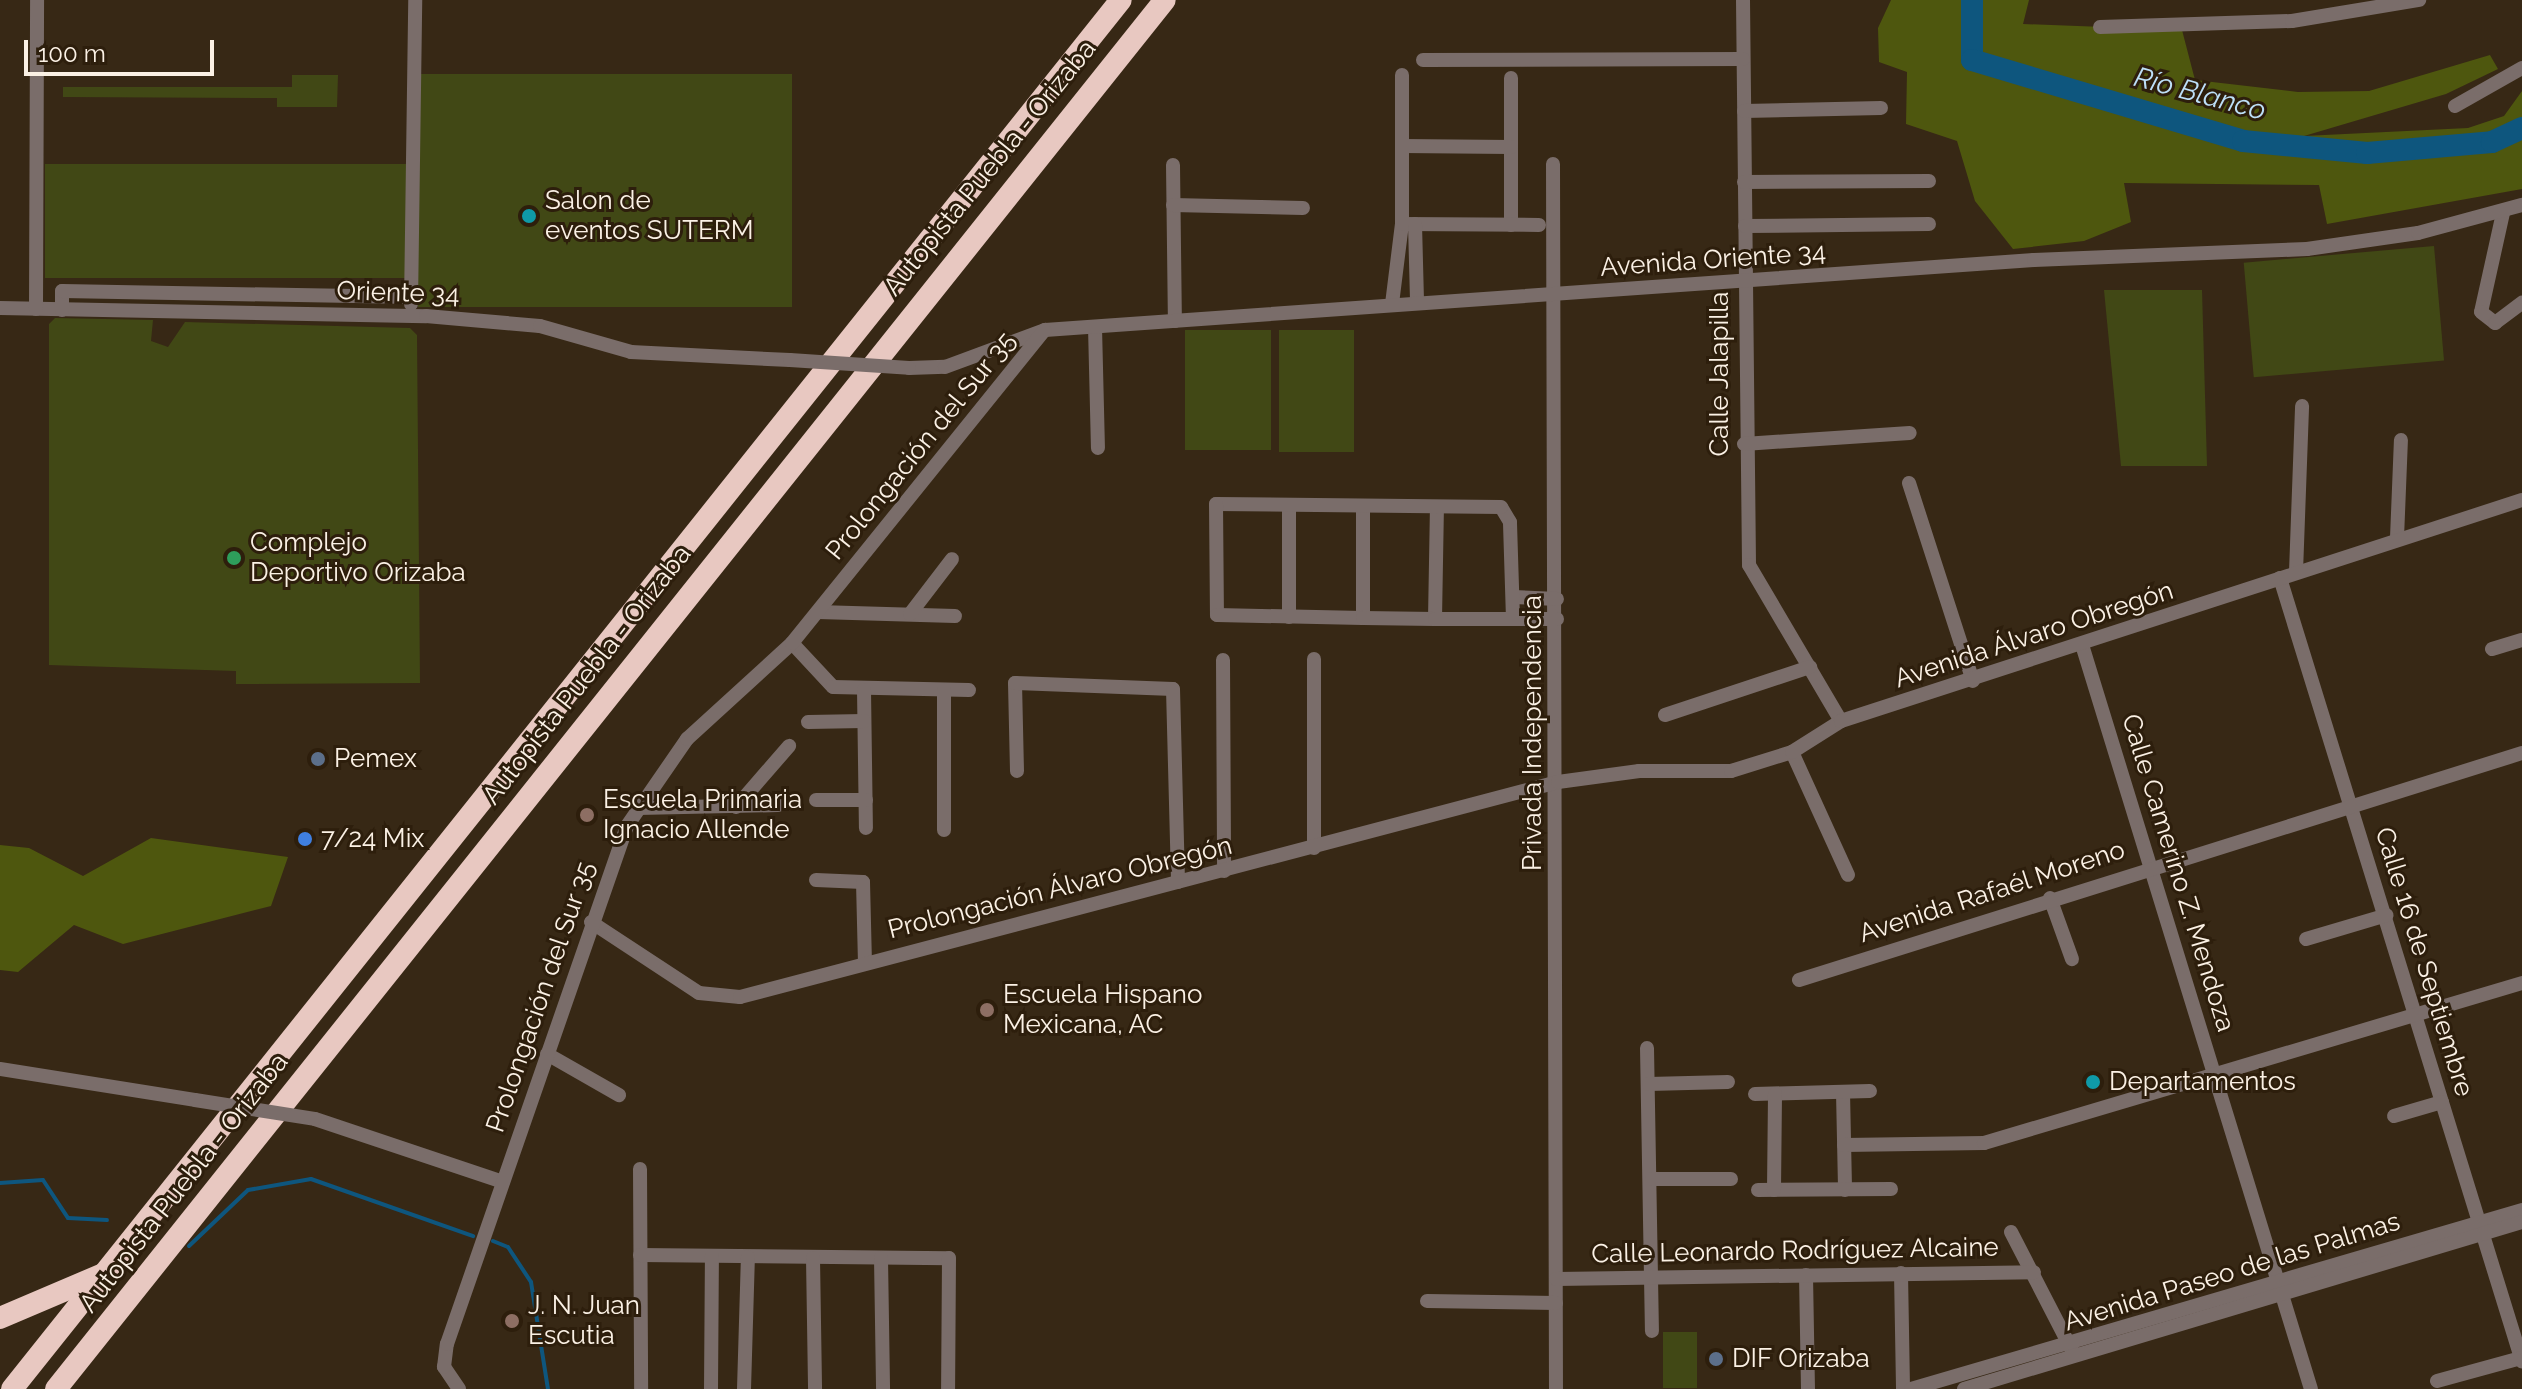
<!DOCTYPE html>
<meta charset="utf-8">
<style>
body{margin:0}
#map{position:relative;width:2522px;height:1389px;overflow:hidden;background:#372815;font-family:Raleway,sans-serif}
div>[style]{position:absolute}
.green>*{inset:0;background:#414815;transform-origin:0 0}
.forest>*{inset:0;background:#4e570e}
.stream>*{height:4px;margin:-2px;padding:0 2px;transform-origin:2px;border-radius:2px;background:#0e567e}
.river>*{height:22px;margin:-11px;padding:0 11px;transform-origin:11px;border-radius:11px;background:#0e567e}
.minor>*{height:14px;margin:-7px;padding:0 7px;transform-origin:7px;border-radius:7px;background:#7a6d6a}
.highway>*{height:22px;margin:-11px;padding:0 11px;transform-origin:11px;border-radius:11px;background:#e8c8c1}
.minor-bridge>*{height:14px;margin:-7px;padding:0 7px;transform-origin:7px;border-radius:7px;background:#7a6d6a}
.dots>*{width:22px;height:22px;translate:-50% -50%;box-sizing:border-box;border:4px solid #2d1e0c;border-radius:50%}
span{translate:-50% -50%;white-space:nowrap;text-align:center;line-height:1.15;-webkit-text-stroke:6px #2d1e0c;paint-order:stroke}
.street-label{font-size:26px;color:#fbf1e5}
.poi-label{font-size:26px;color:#fbf1e5}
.left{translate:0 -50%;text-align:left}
.water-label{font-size:28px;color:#bddff7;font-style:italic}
.scale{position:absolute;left:24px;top:40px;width:190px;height:36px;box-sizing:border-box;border:4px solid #fbf1e5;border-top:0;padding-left:10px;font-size:24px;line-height:28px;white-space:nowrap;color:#fbf1e5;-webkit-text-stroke:6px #2d1e0c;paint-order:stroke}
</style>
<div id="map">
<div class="green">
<i style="left:418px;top:74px;width:374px;height:233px"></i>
<i style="clip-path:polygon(292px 75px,338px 75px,337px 107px,277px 107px,277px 98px,63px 97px,63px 87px,292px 87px)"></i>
<i style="left:45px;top:164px;width:364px;height:114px"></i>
<i style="left:2434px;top:246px;width:115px;height:191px;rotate:85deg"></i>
<i style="clip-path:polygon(2104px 290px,2202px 290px,2207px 466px,2121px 466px)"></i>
<i style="clip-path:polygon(55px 318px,153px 320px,151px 341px,168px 347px,185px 322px,410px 328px,417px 335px,420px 683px,236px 684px,236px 671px,49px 665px,49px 324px)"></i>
<i style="left:1185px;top:330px;width:86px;height:120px"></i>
<i style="left:1279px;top:330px;width:75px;height:122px"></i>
<i style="left:1663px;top:1332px;width:34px;height:56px"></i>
</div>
<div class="forest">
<i style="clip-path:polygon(1891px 0,2029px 0,2023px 24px,2182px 30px,2195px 80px,2298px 92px,2369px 91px,2490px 55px,2498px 69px,2446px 94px,2304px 136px,2468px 128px,2504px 116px,2522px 91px,2522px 189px,2327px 224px,2319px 185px,2124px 183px,2131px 222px,2084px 241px,2013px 249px,1975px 201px,1957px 141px,1906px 124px,1907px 72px,1879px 62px,1878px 28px)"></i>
<i style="clip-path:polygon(151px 838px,288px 857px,271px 906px,123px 944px,74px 925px,18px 972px,0 970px,0 845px,29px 848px,83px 876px)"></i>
</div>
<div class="stream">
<i style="left:0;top:1183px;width:43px;rotate:-4deg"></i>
<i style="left:43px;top:1180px;width:45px;rotate:56.7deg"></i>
<i style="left:68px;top:1218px;width:39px;rotate:3deg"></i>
<i style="left:493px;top:1241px;width:16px;rotate:22deg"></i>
<i style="left:508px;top:1247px;width:42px;rotate:56.7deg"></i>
<i style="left:531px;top:1282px;width:108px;rotate:81deg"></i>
<i style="left:189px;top:1246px;width:81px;rotate:-43.5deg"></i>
<i style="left:248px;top:1190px;width:64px;rotate:-9.9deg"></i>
<i style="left:311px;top:1179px;width:172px;rotate:19.4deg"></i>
</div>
<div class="river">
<i style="left:1972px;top:0;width:60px;rotate:90deg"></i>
<i style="left:1972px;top:60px;width:283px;rotate:16.6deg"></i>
<i style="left:2243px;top:141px;width:125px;rotate:5.5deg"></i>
<i style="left:2367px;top:153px;width:125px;rotate:-5deg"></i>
<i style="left:2492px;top:142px;width:33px;rotate:-25deg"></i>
</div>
<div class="minor">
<i style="left:1743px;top:0;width:565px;rotate:89.39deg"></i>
<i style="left:1749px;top:565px;width:181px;rotate:59.5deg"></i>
<i style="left:2100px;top:27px;width:192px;rotate:-1.8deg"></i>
<i style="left:2292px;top:21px;width:129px;rotate:-9.4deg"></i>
<i style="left:1423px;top:60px;width:320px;rotate:-0.2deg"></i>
<i style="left:1511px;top:78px;width:147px;rotate:90deg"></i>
<i style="left:2455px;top:106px;width:77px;rotate:-29.6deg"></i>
<i style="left:1744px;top:111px;width:137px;rotate:-1.3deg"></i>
<i style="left:1402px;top:146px;width:109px;rotate:0.5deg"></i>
<i style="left:1553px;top:164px;width:1225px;rotate:89.86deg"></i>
<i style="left:1173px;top:165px;width:156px;rotate:89.3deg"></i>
<i style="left:1744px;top:182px;width:185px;rotate:-0.3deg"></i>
<i style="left:1173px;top:205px;width:130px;rotate:1.3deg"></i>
<i style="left:2503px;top:213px;width:101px;rotate:102.5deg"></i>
<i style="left:2481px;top:312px;width:18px;rotate:38deg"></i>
<i style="left:2495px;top:323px;width:34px;rotate:-37deg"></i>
<i style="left:1402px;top:224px;width:137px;rotate:0.4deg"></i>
<i style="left:1415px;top:224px;width:79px;rotate:88.5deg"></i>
<i style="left:1745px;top:226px;width:184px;rotate:-0.6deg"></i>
<i style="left:411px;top:304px;width:304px;rotate:-89.2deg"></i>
<i style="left:1392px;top:304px;width:81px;rotate:-82.9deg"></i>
<i style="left:1402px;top:224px;width:149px;rotate:-90deg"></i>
<i style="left:0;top:308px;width:426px;rotate:1.1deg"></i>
<i style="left:426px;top:316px;width:114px;rotate:5deg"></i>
<i style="left:540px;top:326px;width:95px;rotate:15.9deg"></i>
<i style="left:631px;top:352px;width:159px;rotate:2.9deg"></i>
<i style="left:36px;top:309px;width:309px;rotate:-89.8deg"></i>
<i style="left:62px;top:310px;width:19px;rotate:-90deg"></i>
<i style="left:62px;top:291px;width:349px;rotate:1deg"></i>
<i style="left:1095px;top:327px;width:121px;rotate:88.6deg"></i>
<i style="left:909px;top:368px;width:36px;rotate:-2deg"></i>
<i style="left:945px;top:367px;width:107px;rotate:-20.3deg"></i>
<i style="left:1045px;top:330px;width:991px;rotate:-4.05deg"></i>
<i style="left:2034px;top:260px;width:273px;rotate:-2.3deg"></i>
<i style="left:2307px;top:249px;width:112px;rotate:-8.2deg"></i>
<i style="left:2418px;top:233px;width:108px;rotate:-15.1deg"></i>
<i style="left:1744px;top:444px;width:166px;rotate:-3.8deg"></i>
<i style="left:1909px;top:483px;width:208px;rotate:72.1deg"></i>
<i style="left:1289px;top:506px;width:111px;rotate:90deg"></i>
<i style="left:1363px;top:507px;width:111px;rotate:90deg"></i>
<i style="left:2397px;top:538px;width:98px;rotate:-87.7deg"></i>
<i style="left:2296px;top:572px;width:166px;rotate:-87.9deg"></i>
<i style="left:2280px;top:578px;width:820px;rotate:72.83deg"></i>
<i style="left:1513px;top:597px;width:44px;rotate:2.6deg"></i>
<i style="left:818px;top:612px;width:137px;rotate:1.7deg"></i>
<i style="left:910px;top:614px;width:69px;rotate:-52.6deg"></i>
<i style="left:1435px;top:619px;width:111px;rotate:-89deg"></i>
<i style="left:1513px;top:619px;width:97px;rotate:-91.8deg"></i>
<i style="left:1510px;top:522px;width:17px;rotate:-121deg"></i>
<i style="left:1501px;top:507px;width:285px;rotate:-179.4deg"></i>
<i style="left:1216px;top:504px;width:111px;rotate:89.5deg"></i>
<i style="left:1217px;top:615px;width:146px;rotate:1.2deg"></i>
<i style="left:1363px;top:618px;width:72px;rotate:0.8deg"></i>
<i style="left:1435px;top:619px;width:122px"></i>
<i style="left:792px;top:643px;width:60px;rotate:47deg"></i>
<i style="left:833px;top:687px;width:136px;rotate:1.3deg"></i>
<i style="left:2083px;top:648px;width:775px;rotate:72.9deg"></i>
<i style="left:2492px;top:649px;width:31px;rotate:-17deg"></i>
<i style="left:1314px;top:659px;width:189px;rotate:90deg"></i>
<i style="left:1223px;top:660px;width:211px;rotate:89.7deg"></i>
<i style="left:864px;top:690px;width:138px;rotate:89.2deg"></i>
<i style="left:944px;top:690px;width:140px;rotate:90deg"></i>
<i style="left:1665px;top:715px;width:153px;rotate:-18.3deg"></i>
<i style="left:808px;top:722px;width:56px;rotate:-1deg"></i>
<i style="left:1792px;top:752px;width:135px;rotate:65.5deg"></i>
<i style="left:1017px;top:771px;width:88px;rotate:-91.3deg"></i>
<i style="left:1015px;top:683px;width:158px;rotate:2.2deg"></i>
<i style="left:1173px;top:689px;width:193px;rotate:88.5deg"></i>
<i style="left:816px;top:800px;width:50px"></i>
<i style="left:736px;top:807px;width:81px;rotate:-49deg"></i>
<i style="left:638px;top:808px;width:140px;rotate:-1.2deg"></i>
<i style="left:816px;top:880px;width:47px;rotate:2.4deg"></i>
<i style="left:863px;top:882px;width:80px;rotate:88.6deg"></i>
<i style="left:2050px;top:898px;width:65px;rotate:70.2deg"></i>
<i style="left:591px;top:922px;width:129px;rotate:33.3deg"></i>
<i style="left:699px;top:993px;width:41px;rotate:5.6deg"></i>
<i style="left:740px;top:997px;width:846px;rotate:-14.73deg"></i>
<i style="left:1558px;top:782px;width:82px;rotate:-7.7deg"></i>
<i style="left:1639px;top:771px;width:92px"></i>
<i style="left:1731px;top:771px;width:64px;rotate:-17.3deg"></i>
<i style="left:1792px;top:752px;width:58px;rotate:-32.3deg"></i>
<i style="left:1841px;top:721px;width:716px;rotate:-17.98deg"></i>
<i style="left:2306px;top:939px;width:84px;rotate:-16.5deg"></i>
<i style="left:1799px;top:980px;width:758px;rotate:-17.43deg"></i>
<i style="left:1647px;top:1048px;width:283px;rotate:89deg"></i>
<i style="left:547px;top:1054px;width:83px;rotate:29.7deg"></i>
<i style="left:0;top:1069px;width:197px;rotate:9deg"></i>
<i style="left:1649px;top:1084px;width:79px;rotate:-1.5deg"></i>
<i style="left:1843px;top:1092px;width:98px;rotate:88.8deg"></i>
<i style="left:1755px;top:1094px;width:115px;rotate:-1.5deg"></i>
<i style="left:2394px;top:1116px;width:50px;rotate:-16.3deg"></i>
<i style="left:315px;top:1119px;width:198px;rotate:18.5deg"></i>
<i style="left:1844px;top:1145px;width:140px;rotate:-0.8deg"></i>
<i style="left:1984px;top:1143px;width:561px;rotate:-16.56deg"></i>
<i style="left:640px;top:1169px;width:220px;rotate:89.7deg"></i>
<i style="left:1652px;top:1179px;width:79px"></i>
<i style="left:1758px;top:1190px;width:133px;rotate:-0.4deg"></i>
<i style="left:1774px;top:1190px;width:96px;rotate:-89.4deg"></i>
<i style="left:2011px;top:1232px;width:135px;rotate:62.7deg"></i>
<i style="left:640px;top:1255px;width:309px;rotate:0.6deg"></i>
<i style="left:949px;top:1258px;width:131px;rotate:90.4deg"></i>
<i style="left:813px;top:1258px;width:131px;rotate:89.1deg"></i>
<i style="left:881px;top:1258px;width:131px;rotate:89.1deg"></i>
<i style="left:1901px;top:1273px;width:116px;rotate:89deg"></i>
<i style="left:1806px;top:1275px;width:114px;rotate:89deg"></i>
<i style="left:1556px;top:1279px;width:478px;rotate:-0.8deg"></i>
<i style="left:1427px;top:1301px;width:129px;rotate:0.9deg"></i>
<i style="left:2437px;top:1381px;width:87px;rotate:-15.3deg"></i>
<i style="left:459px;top:1389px;width:27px;rotate:-124deg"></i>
<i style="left:444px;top:1367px;width:23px;rotate:-83deg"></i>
<i style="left:447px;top:1344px;width:548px;rotate:-70.84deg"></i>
<i style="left:627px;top:826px;width:106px;rotate:-55.4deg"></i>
<i style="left:687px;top:739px;width:142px;rotate:-42.4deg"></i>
<i style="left:792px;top:643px;width:402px;rotate:-51.1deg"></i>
<i style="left:711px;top:1389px;width:133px;rotate:-89.6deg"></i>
<i style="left:744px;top:1389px;width:132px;rotate:-88.3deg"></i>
<i style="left:1911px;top:1389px;width:637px;rotate:-16.33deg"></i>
<i style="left:1964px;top:1389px;width:582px;rotate:-16.66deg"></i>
</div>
<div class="highway">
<i style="left:0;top:1318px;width:110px;rotate:-23.1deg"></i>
<i style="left:12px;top:1389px;width:1777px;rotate:-51.4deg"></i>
<i style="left:56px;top:1389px;width:1777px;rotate:-51.4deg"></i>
</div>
<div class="minor-bridge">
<i style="left:790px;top:360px;width:119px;rotate:3.8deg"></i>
<i style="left:195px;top:1100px;width:121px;rotate:9deg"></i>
</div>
<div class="dots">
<i style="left:529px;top:216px;background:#0f9aa8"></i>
<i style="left:234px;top:558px;background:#2e9e5b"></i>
<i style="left:318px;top:759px;background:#5c6f8a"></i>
<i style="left:587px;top:815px;background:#8d6e63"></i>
<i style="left:305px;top:839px;background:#3f7fe0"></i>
<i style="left:987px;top:1010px;background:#8d6e63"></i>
<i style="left:2093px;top:1082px;background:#0f9aa8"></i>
<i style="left:512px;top:1321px;background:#8d6e63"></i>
<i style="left:1716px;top:1359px;background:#5c6f8a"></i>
</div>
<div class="street-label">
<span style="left:990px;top:168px;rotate:-51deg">Autopista Puebla - Orizaba</span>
<span style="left:1713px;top:260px;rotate:-4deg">Avenida Oriente 34</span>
<span style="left:398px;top:293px;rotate:2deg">Oriente 34</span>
<span style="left:1720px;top:374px;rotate:-90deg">Calle Jalapilla</span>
<span style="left:921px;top:446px;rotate:-51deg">Prolongación del Sur 35</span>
<span style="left:2034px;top:635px;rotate:-18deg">Avenida Álvaro Obregón</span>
<span style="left:587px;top:675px;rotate:-52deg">Autopista Puebla - Orizaba</span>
<span style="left:1533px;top:733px;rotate:-90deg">Privada Independencia</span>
<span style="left:2178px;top:873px;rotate:73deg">Calle Camerino Z. Mendoza</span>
<span style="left:1060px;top:888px;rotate:-14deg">Prolongación Álvaro Obregón</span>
<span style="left:1992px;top:892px;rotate:-18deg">Avenida Rafaél Moreno</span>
<span style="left:2424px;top:962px;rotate:73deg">Calle 16 de Septiembre</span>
<span style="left:541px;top:997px;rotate:-71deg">Prolongación del Sur 35</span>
<span style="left:184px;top:1183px;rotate:-52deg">Autopista Puebla - Orizaba</span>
<span style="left:1795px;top:1251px;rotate:-1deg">Calle Leonardo Rodríguez Alcaine</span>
<span style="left:2232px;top:1272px;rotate:-17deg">Avenida Paseo de las Palmas</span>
</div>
<div class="poi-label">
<span class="left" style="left:545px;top:216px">Salon de<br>eventos SUTERM</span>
<span class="left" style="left:250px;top:558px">Complejo<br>Deportivo Orizaba</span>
<span class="left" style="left:334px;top:759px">Pemex</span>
<span class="left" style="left:603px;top:815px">Escuela Primaria<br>Ignacio Allende</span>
<span class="left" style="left:321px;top:839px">7/24 Mix</span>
<span class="left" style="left:1003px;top:1010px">Escuela Hispano<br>Mexicana, AC</span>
<span class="left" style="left:2109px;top:1082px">Departamentos</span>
<span class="left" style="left:528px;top:1321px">J. N. Juan<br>Escutia</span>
<span class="left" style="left:1732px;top:1359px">DIF Orizaba</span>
</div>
<div class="water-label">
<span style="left:2200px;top:94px;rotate:15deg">Río Blanco</span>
</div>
<div class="scale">100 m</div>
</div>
